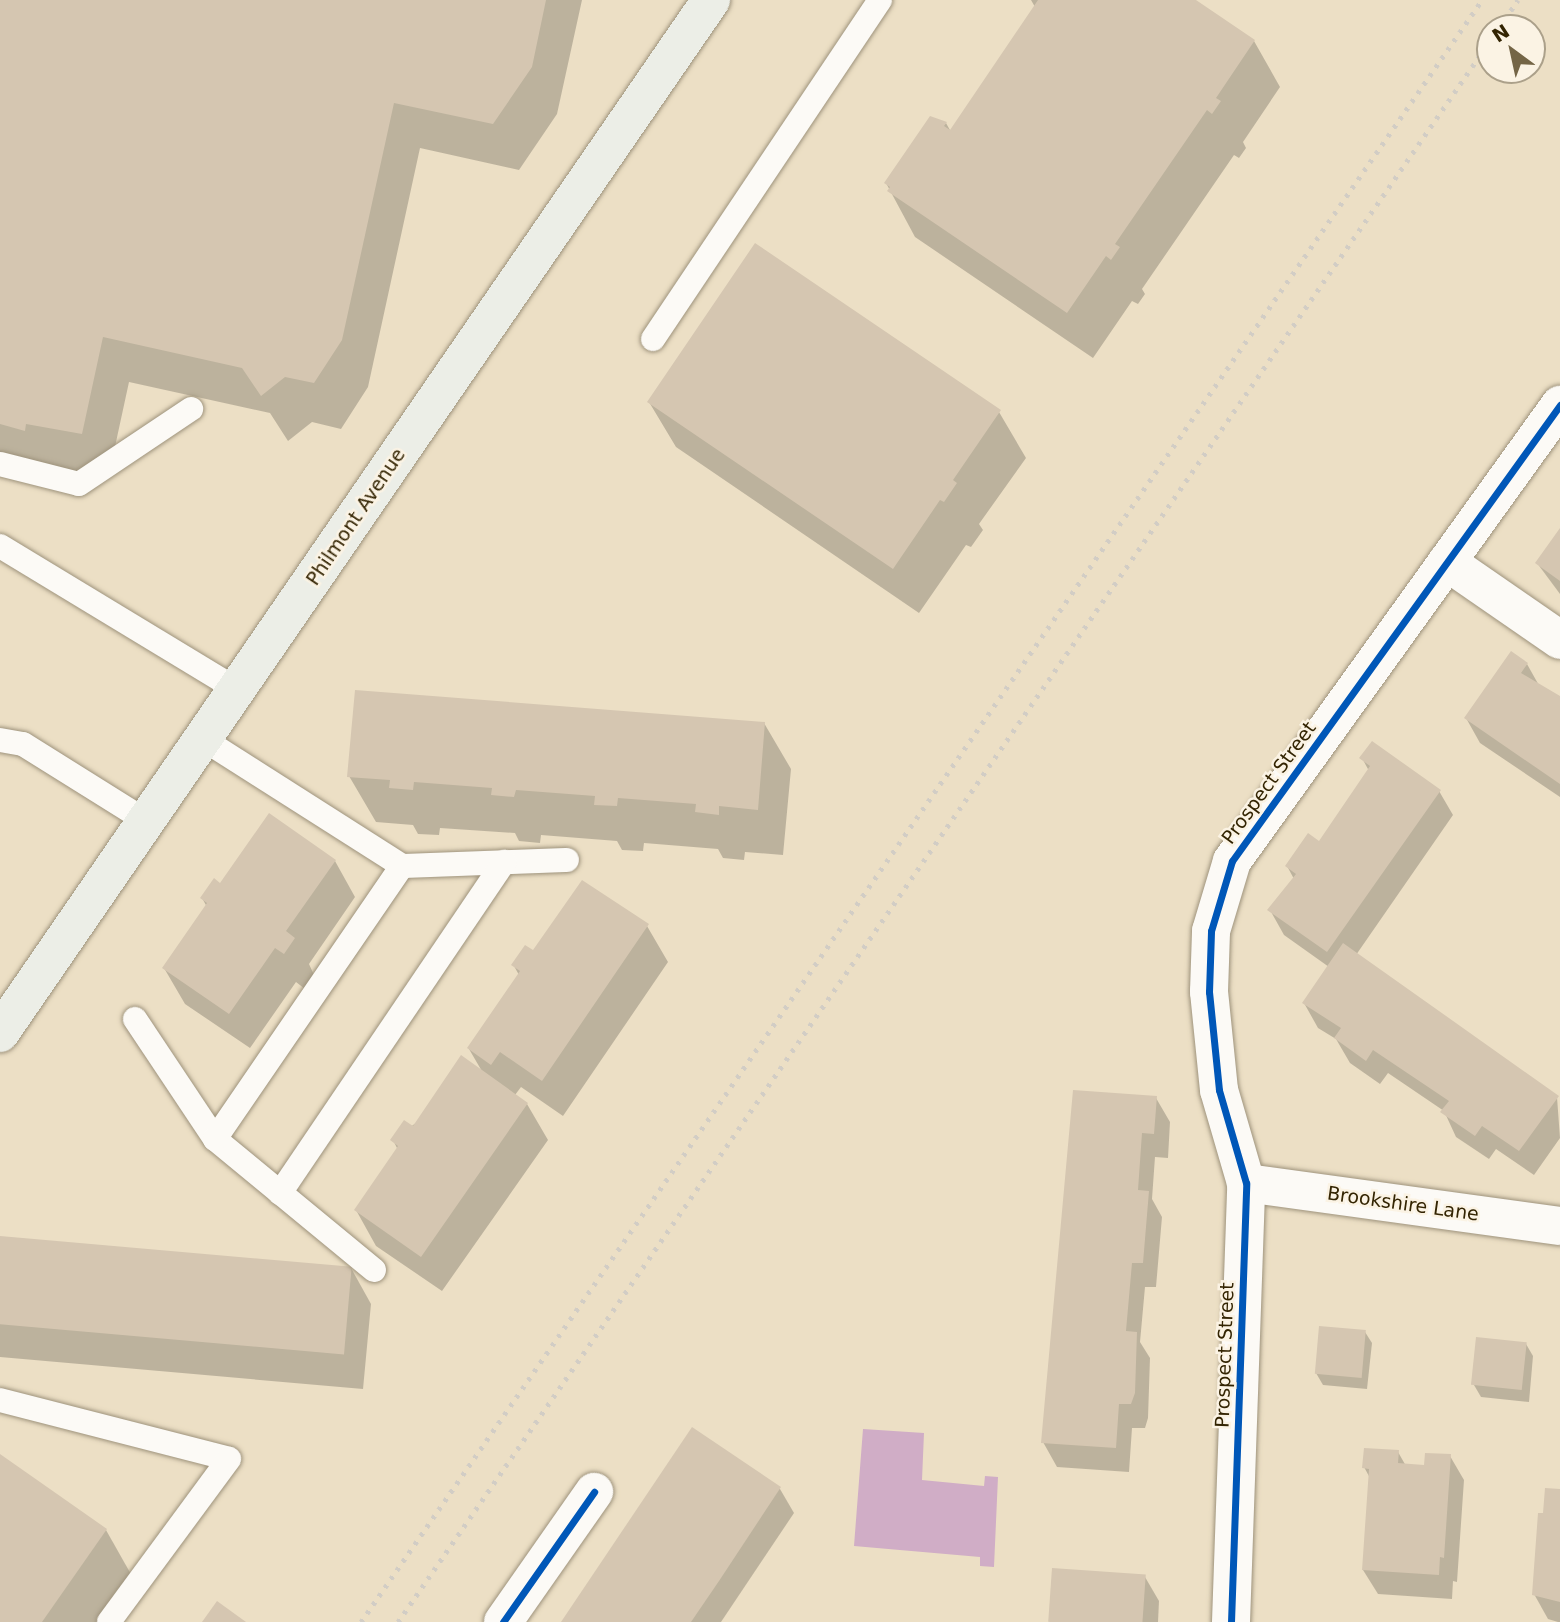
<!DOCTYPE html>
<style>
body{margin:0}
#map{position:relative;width:1560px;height:1622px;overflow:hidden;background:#ecdfc5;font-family:"DejaVu Sans",sans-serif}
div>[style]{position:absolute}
.water>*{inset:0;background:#d0adc6}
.shadow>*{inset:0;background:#0003}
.building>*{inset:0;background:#d5c6b1;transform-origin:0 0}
.roads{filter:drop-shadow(0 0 2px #9e937c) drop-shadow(0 0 2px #9e937c)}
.service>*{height:24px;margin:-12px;padding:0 12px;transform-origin:12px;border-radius:12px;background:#fcfaf6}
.minor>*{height:38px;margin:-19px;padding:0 19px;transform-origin:19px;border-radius:19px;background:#fcfaf6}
.secondary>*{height:38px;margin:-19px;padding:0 19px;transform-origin:19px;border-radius:19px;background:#eceee7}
.rail>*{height:5px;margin-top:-2.5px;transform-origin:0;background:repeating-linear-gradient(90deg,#d2cdc5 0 3.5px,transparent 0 10.5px)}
.cycleway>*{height:7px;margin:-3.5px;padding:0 3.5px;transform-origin:3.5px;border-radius:3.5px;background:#0057b8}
span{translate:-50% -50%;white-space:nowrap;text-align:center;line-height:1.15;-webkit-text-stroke:5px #fbf3e4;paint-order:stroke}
.street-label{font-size:19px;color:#332402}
.north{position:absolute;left:1476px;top:14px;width:70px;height:70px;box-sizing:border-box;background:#fbf3e4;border:2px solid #aba08a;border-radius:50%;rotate:327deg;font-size:19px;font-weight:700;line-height:28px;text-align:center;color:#332402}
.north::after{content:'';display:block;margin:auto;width:24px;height:32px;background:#746546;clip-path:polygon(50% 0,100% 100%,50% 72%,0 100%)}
</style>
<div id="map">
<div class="water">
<i style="clip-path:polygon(863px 1429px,924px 1433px,922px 1480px,984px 1486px,985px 1476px,998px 1477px,994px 1567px,980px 1566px,980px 1557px,854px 1546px)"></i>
</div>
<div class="shadow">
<i style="clip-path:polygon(0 0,582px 0,557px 114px,519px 170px,420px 148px,368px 387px,341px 429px,312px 422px,288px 441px,270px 413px,129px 382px,108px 479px,0 461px)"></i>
<i style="clip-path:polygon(1031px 0,1193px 0,1254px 41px,1280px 87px,1243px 142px,1246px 148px,1239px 158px,1234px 155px,1142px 289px,1145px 294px,1138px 304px,1132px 301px,1093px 358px,915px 237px,886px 183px,946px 123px,951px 132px,1035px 7px)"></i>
<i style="clip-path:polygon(649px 402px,999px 412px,1026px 458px,979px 524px,983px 530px,971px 547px,966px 545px,919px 613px,676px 447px)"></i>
<i style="clip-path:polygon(1560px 531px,1560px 594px,1537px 563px)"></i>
<i style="clip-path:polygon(1527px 664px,1541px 689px,1560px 701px,1560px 797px,1480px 743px,1466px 718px)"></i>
<i style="clip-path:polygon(764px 723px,791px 769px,783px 855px,745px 852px,744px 860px,723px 858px,718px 849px,644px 843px,643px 851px,622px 850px,617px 841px,541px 835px,540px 843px,519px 841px,515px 833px,440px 828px,439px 835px,418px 834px,413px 825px,376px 822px,349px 776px)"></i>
<i style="clip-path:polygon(1362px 758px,1439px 791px,1453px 815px,1356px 955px,1557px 1097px,1560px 1138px,1534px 1175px,1496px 1149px,1489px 1159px,1456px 1137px,1444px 1111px,1388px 1073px,1380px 1084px,1350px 1063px,1336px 1039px,1318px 1028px,1304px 1003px,1329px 967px,1284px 935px,1270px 910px,1294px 879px,1287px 866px,1320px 843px,1369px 771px)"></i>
<i style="clip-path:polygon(335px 861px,355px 897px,309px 964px,314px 975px,305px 989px,296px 982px,250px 1048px,185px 1004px,164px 968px,207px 907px,202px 898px)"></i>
<i style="clip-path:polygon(647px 926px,668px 962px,563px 1116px,521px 1087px,515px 1095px,527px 1104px,548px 1140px,442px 1291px,376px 1246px,356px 1210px,398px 1150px,393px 1140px,483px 1073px,469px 1049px,519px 975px,514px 966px,534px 953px)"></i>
<i style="clip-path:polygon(1074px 1092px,1156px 1098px,1170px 1122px,1168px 1158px,1155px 1157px,1152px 1199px,1162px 1217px,1156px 1287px,1145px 1287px,1140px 1342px,1150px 1358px,1148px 1418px,1145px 1428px,1132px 1428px,1129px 1472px,1057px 1467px,1043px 1442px)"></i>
<i style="clip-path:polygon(0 1238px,351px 1268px,371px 1304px,363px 1389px,0 1357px)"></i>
<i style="clip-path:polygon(1365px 1332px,1372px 1343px,1367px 1389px,1323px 1385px,1316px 1373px)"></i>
<i style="clip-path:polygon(1526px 1344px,1533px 1356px,1529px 1402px,1481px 1397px,1474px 1385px)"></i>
<i style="clip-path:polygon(692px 1430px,780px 1489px,794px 1513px,721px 1622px,563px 1622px)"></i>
<i style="clip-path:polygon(1398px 1452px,1406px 1466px,1425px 1467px,1450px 1456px,1464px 1480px,1457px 1582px,1453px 1581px,1452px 1599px,1378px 1594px,1363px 1570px,1370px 1478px,1364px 1467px)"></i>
<i style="clip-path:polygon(0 1456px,106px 1530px,132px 1576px,100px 1622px,0 1622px)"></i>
<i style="clip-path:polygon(1560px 1491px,1560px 1622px,1558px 1622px,1548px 1619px,1534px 1594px,1545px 1515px)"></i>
<i style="clip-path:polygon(1145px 1577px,1159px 1601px,1158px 1622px,1050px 1622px)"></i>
</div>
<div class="building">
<i style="clip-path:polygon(0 0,546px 0,532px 67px,493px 124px,394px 103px,342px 340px,314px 383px,285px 377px,261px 396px,242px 368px,103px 337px,82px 434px,26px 424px,25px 431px,0 424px)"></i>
<i style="clip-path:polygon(1038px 0,1196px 0,1255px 40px,1216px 98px,1221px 101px,1212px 114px,1207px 110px,1115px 244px,1120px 247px,1111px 260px,1106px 256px,1067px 313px,887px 191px,890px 187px,884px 183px,930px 116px,947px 122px,944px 126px,950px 130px)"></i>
<i style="clip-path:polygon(755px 243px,1001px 410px,953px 480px,957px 483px,944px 502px,940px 500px,893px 569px,647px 402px)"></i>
<i style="clip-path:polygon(1560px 528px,1560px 581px,1535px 563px)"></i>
<i style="clip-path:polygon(1511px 651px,1528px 663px,1521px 673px,1560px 696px,1560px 784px,1464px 718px)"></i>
<i style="clip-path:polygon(355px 690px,765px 722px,758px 810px,719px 806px,719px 815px,695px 812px,696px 804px,618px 798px,617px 806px,594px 805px,595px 796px,516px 790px,514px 797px,491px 795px,492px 788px,414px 782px,413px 790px,389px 788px,390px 780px,347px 777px)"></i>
<i style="clip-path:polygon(1372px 741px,1441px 790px,1327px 952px,1267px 910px,1296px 874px,1285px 866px,1308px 833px,1319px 841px,1370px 766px,1359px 758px)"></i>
<i style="clip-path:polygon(269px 813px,336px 860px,286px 931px,295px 938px,284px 954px,275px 948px,229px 1014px,162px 968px,207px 903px,200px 898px,214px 878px,220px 883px)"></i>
<i style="clip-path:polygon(582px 880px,649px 924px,542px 1081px,500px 1052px,491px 1065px,467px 1048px,520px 971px,511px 965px,525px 945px,533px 950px)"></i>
<i style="clip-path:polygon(1343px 943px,1559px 1096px,1519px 1151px,1482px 1126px,1475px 1136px,1440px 1112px,1449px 1101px,1373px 1050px,1366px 1061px,1334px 1038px,1341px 1028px,1302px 1003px)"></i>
<i style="clip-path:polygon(461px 1055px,528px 1103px,421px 1257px,354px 1210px,398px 1146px,390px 1140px,404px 1120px,413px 1126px)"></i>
<i style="clip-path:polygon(1073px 1090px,1157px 1096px,1154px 1134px,1142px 1133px,1138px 1190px,1149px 1191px,1143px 1263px,1132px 1263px,1126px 1331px,1137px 1332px,1135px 1393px,1131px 1404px,1119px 1404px,1116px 1448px,1041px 1443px)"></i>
<i style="left:0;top:1236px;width:353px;height:88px;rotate:5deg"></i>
<i style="left:1319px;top:1326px;width:47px;height:48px;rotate:5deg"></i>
<i style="left:1476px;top:1337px;width:51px;height:48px;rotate:6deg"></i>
<i style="clip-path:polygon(692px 1427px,781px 1487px,719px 1581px,691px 1622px,561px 1622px)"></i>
<i style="clip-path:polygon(1364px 1448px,1399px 1450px,1398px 1463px,1424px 1465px,1425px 1453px,1451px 1454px,1444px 1558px,1440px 1557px,1439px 1575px,1362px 1570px,1369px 1469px,1362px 1468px)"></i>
<i style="clip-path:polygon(0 1454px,107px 1529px,42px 1622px,0 1622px)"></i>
<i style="clip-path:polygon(1545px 1488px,1560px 1489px,1560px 1602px,1532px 1595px,1538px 1513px,1543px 1513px)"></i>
<i style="left:1052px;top:1568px;width:94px;height:54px;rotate:4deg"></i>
<i style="clip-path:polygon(217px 1601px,246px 1622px,202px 1622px)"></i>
</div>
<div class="roads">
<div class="service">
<i style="left:653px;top:339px;width:408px;rotate:-56.2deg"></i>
<i style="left:0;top:464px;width:81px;rotate:14.2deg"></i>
<i style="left:79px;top:484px;width:135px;rotate:-33.8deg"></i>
<i style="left:0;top:546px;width:278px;rotate:31.2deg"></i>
<i style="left:203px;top:739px;width:236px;rotate:32.5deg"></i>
<i style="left:402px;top:866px;width:165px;rotate:-2.1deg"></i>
<i style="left:0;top:740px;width:23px;rotate:10deg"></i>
<i style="left:23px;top:744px;width:145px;rotate:32deg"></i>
<i style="left:135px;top:1019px;width:144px;rotate:56.3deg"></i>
<i style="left:280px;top:1193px;width:400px;rotate:-55.9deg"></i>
<i style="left:374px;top:1270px;width:206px;rotate:-140.5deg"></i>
<i style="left:215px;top:1139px;width:331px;rotate:-55.6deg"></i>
<i style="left:0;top:1400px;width:236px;rotate:14.4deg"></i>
<i style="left:229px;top:1459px;width:202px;rotate:126.4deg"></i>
</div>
<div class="minor">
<i style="left:1447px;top:562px;width:137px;rotate:34.6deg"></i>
<i style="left:1246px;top:1183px;width:317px;rotate:7.8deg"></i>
<i style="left:503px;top:1622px;width:159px;rotate:-55deg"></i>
<i style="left:1231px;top:1622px;width:439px;rotate:-88deg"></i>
<i style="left:1246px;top:1183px;width:97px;rotate:-106.2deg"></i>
<i style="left:1219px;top:1090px;width:99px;rotate:-95.8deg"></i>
<i style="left:1209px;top:992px;width:61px;rotate:-88.1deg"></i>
<i style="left:1211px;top:931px;width:73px;rotate:-73.3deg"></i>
<i style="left:1232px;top:861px;width:562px;rotate:-54.27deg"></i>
</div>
<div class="secondary">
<i style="left:0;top:1033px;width:1254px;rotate:-55.46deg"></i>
</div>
</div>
<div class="rail">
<i style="left:1499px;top:28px;width:34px;rotate:-56deg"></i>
<i style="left:361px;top:1622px;width:1972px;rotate:-55.35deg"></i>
<i style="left:398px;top:1622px;width:1921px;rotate:-55.37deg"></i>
</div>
<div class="cycleway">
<i style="left:503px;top:1622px;width:159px;rotate:-55deg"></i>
<i style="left:1231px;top:1622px;width:439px;rotate:-88deg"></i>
<i style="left:1246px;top:1183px;width:97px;rotate:-106.2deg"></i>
<i style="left:1219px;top:1090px;width:99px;rotate:-95.8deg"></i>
<i style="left:1209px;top:992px;width:61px;rotate:-88.1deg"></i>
<i style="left:1211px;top:931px;width:73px;rotate:-73.3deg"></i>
<i style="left:1232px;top:861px;width:562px;rotate:-54.27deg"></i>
</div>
<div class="street-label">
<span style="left:356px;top:517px;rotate:-56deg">Philmont Avenue</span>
<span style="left:1269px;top:783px;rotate:-54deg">Prospect Street</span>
<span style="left:1403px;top:1204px;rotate:8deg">Brookshire Lane</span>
<span style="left:1225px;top:1355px;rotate:-88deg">Prospect Street</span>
</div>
<div class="north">N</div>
</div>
